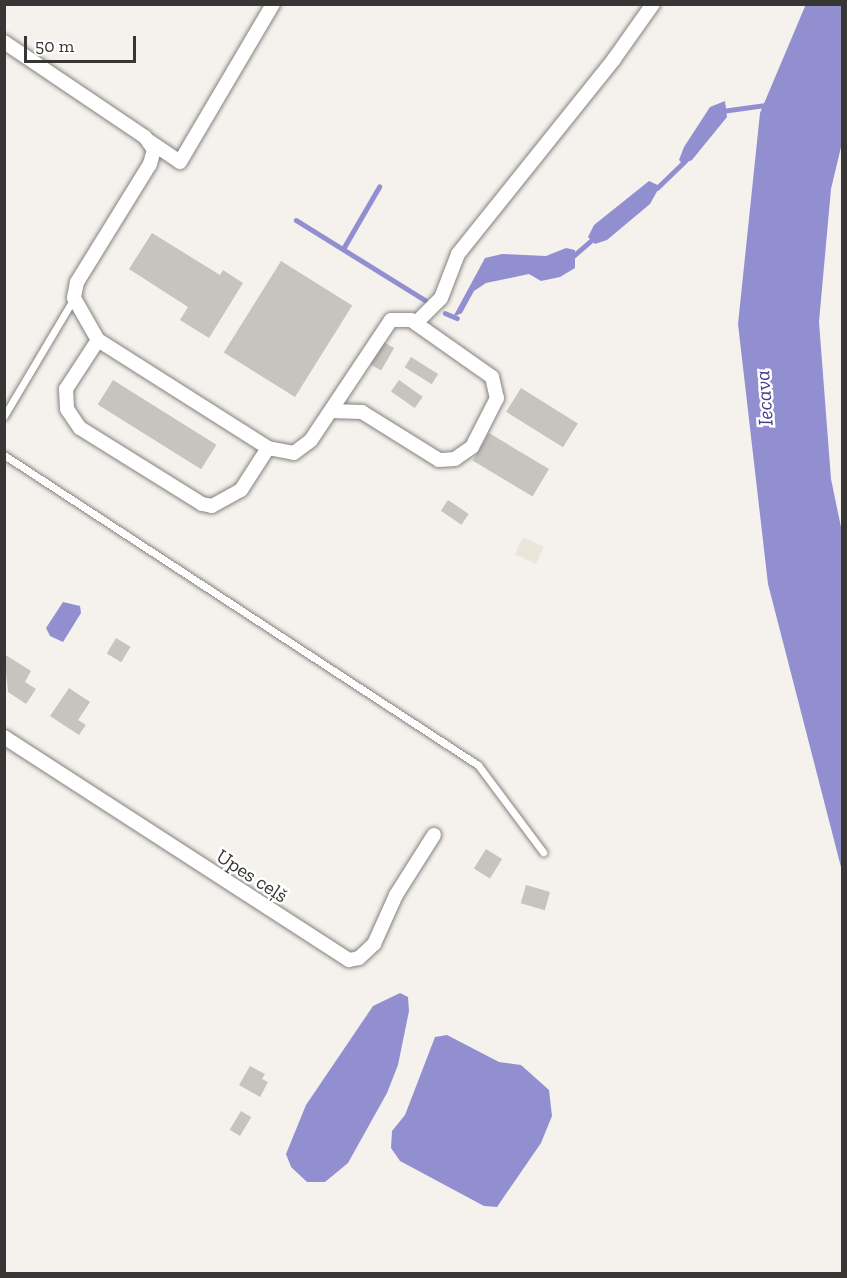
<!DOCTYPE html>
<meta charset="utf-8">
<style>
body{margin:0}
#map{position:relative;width:847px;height:1278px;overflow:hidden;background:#f5f2ee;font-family:"Zilla Slab",serif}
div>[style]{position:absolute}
.built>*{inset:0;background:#ece5da;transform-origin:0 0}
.water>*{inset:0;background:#928fd0}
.stream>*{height:4.5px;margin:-2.25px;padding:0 2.25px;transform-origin:2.25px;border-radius:2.25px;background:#928fd0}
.building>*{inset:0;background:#c6c4bf;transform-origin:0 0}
.roads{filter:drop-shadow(0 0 2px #85827e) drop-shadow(0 0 2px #85827e)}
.lane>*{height:7px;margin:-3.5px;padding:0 3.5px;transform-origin:3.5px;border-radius:3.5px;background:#fff}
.street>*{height:14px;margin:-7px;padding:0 7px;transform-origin:7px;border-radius:7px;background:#fff}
span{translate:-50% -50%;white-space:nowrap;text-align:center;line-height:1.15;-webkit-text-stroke:5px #fff;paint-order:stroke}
.street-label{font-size:20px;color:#373634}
.water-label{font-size:21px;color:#493f8d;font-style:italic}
.frame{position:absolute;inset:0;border:6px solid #373634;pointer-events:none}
.scale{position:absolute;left:24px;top:36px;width:112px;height:27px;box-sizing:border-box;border:3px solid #373634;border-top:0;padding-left:8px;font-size:18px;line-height:21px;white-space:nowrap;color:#373634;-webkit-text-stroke:4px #fff;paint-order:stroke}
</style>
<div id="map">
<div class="built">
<i style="left:523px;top:537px;width:23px;height:19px;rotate:25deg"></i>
</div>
<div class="water">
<i style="clip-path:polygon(806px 4px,842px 5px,842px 143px,831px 189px,819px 322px,831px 479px,842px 532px,842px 871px,768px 584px,738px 324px,760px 113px)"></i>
<i style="clip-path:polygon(725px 101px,727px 117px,692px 160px,683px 164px,679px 160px,684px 147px,710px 107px)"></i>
<i style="clip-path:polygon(649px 181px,660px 186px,650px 204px,607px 240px,595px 244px,588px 237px,594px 225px)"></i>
<i style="clip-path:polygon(566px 248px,575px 250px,575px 268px,560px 277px,541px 281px,529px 274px,486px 283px,474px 291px,462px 313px,453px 317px,485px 258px,502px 254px,546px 256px)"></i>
<i style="clip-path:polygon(63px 602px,80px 606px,81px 613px,63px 642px,50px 636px,46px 628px)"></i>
<i style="clip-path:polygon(400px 993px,408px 997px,409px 1011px,398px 1065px,387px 1093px,348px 1163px,325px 1182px,307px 1182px,291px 1167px,286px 1154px,306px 1105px,373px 1006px)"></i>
<i style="clip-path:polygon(447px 1035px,499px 1062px,521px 1065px,549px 1090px,552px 1116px,541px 1143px,497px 1207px,484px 1206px,400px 1161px,391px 1148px,392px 1131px,405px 1115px,435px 1037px)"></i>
</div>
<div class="stream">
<i style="left:722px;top:111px;width:44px;rotate:-7.8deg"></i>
<i style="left:657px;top:188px;width:39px;rotate:-44deg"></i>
<i style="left:296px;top:220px;width:152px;rotate:31.8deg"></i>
<i style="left:343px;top:249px;width:72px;rotate:-59.9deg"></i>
<i style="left:571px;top:258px;width:30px;rotate:-41deg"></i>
<i style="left:445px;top:313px;width:13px;rotate:23deg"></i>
</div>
<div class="building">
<i style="clip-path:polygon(152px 233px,220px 275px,223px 270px,243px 283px,209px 338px,180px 320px,188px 307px,129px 269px)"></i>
<i style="left:281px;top:261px;width:84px;height:108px;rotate:32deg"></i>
<i style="left:382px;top:341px;width:14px;height:26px;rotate:30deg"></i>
<i style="left:411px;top:357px;width:32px;height:12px;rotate:32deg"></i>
<i style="left:113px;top:380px;width:122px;height:29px;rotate:32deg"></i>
<i style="left:399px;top:380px;width:29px;height:14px;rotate:35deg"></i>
<i style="left:521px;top:388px;width:67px;height:28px;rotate:32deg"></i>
<i style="left:489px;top:433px;width:70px;height:32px;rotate:31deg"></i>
<i style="left:448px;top:500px;width:25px;height:13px;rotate:34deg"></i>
<i style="left:116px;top:638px;width:17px;height:18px;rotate:31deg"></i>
<i style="clip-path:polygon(4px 654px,31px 671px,25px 682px,36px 689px,26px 704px,8px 692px)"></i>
<i style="clip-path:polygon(69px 688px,90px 702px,78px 720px,86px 725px,79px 735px,50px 716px)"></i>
<i style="left:486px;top:849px;width:19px;height:23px;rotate:32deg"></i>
<i style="left:526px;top:885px;width:25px;height:19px;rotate:16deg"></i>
<i style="clip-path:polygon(250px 1066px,265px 1074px,262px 1079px,268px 1082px,260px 1097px,239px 1085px)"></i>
<i style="left:241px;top:1111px;width:12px;height:22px;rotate:31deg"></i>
</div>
<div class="roads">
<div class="lane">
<i style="left:4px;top:416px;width:137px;rotate:-59.3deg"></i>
<i style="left:4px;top:455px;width:566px;rotate:33.19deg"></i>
<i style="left:478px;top:765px;width:109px;rotate:53.2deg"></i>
</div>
<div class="street">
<i style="left:4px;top:42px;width:170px;rotate:34deg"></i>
<i style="left:145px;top:137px;width:16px;rotate:55deg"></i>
<i style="left:154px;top:150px;width:15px;rotate:106deg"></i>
<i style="left:150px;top:164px;width:139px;rotate:121.7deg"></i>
<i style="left:77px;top:282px;width:16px;rotate:101deg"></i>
<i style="left:74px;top:298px;width:48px;rotate:60.3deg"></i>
<i style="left:98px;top:340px;width:201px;rotate:32.4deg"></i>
<i style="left:268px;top:448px;width:26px;rotate:11deg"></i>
<i style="left:294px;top:453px;width:21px;rotate:-37deg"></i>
<i style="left:311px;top:440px;width:144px;rotate:-56.3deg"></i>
<i style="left:391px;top:320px;width:20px"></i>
<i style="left:411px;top:320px;width:99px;rotate:35.1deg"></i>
<i style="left:492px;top:377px;width:22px;rotate:77deg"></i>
<i style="left:497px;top:398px;width:55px;rotate:117deg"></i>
<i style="left:472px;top:447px;width:21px;rotate:145deg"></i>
<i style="left:455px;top:459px;width:16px;rotate:176deg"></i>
<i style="left:439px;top:460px;width:91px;rotate:-148.1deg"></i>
<i style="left:362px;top:412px;width:31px;rotate:-178deg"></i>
<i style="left:149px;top:141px;width:37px;rotate:34deg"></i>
<i style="left:180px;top:162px;width:183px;rotate:-59.5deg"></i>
<i style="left:416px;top:323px;width:35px;rotate:-45deg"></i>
<i style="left:441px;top:298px;width:47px;rotate:-68.9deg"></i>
<i style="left:458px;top:254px;width:250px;rotate:-51.3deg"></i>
<i style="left:614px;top:59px;width:67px;rotate:-54.7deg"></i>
<i style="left:98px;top:340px;width:59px;rotate:123.1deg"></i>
<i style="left:66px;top:389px;width:20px;rotate:87deg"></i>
<i style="left:67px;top:409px;width:23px;rotate:56deg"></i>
<i style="left:80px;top:428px;width:144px;rotate:31.9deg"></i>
<i style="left:202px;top:504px;width:10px;rotate:11deg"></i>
<i style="left:212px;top:506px;width:33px;rotate:-29deg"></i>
<i style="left:241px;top:490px;width:50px;rotate:-57.3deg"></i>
<i style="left:4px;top:737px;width:411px;rotate:32.9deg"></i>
<i style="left:349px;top:960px;width:10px;rotate:-11deg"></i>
<i style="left:359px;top:958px;width:21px;rotate:-43deg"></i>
<i style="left:374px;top:944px;width:54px;rotate:-65.8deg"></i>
<i style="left:396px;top:895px;width:71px;rotate:-57.7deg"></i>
</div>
</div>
<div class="street-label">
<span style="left:252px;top:876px;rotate:33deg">Upes ceļš</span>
</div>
<div class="water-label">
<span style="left:764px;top:398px;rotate:-94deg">Iecava</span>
</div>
<div class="frame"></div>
<div class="scale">50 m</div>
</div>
